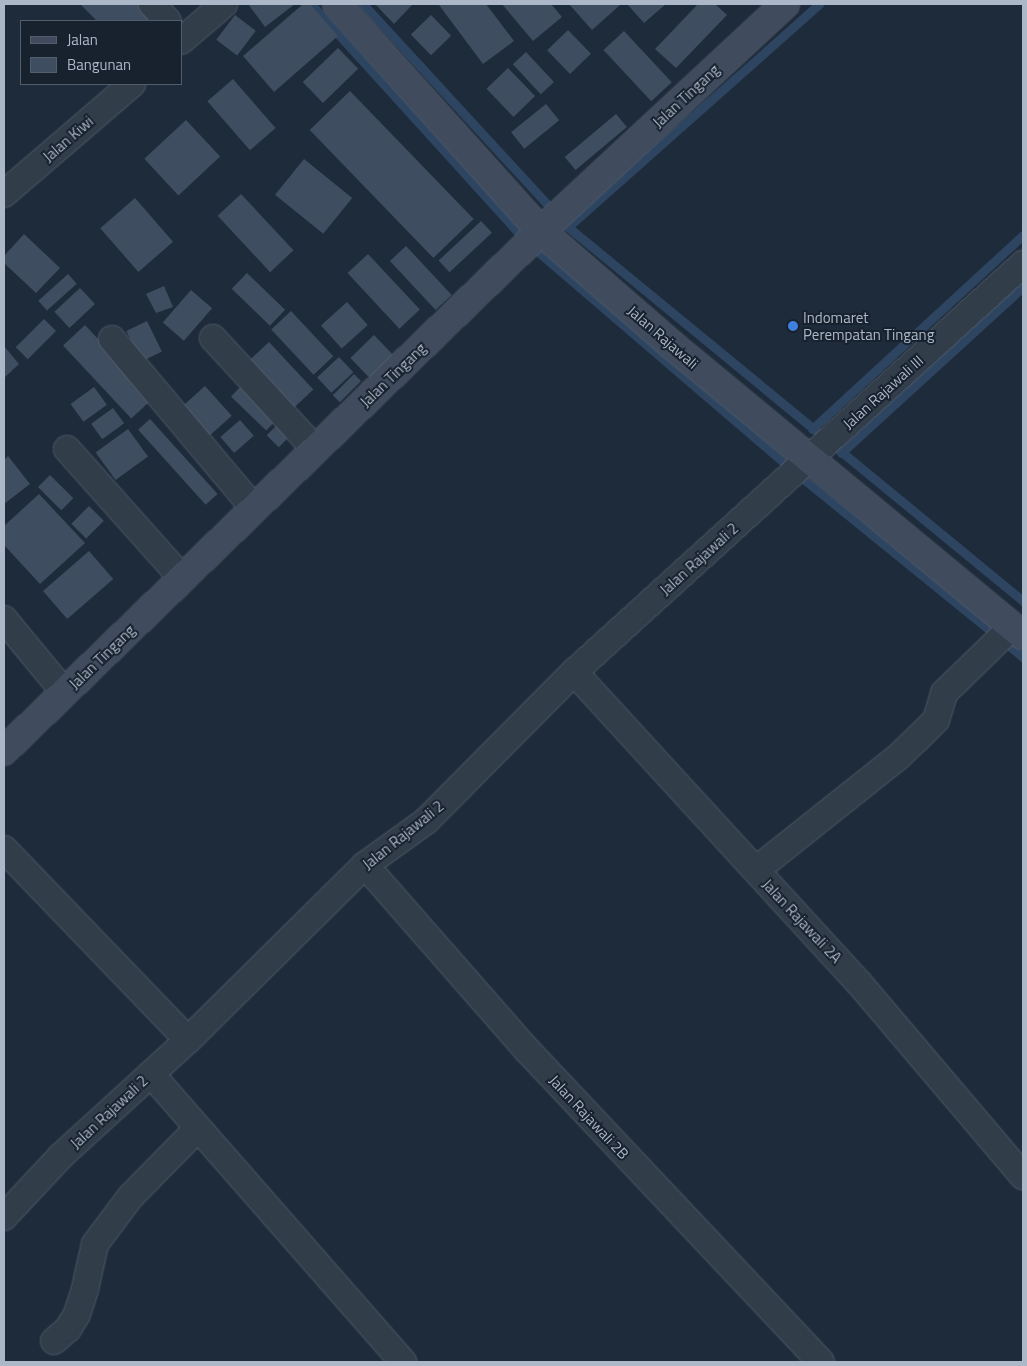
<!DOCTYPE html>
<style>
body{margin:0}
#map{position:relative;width:1027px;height:1366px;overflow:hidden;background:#1e2b3a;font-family:"Titillium Web",sans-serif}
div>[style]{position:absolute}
.stream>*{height:9px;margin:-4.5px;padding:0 4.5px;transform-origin:4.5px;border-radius:4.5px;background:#2e4561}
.building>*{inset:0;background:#3f4d60;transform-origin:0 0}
.roads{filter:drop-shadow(0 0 1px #505a68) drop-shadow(0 0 1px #505a68)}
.minor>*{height:26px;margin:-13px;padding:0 13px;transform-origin:13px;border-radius:13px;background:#323d4a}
.secondary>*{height:28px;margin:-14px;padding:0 14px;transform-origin:14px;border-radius:14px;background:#404c5e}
.dots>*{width:14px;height:14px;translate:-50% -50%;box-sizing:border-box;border:2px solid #18222f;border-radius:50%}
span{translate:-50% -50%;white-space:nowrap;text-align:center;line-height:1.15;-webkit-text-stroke:4px #18222f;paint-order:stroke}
.street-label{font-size:15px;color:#acb7c7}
.poi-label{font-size:15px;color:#acb7c7}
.left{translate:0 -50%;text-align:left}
.frame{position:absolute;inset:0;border:5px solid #acb7c7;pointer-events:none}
.legend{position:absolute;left:20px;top:20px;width:162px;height:65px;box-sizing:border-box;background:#18222f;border:1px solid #535e6c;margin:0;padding:6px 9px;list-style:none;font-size:15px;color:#acb7c7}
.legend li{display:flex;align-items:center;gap:10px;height:25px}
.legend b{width:25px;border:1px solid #535e6c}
</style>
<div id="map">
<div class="stream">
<i style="left:311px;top:4px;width:324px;rotate:47.8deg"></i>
<i style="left:529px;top:244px;width:350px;rotate:40.6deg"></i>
<i style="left:795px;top:472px;width:294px;rotate:39.1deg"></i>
<i style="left:363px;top:4px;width:303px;rotate:47.4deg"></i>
<i style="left:568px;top:227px;width:589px;rotate:39.42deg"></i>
<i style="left:568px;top:227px;width:336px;rotate:-41.6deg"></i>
<i style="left:812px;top:429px;width:287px;rotate:-42.6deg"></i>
<i style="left:841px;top:453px;width:246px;rotate:-42.4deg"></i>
</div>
<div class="building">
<i style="clip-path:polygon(80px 4px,147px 4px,162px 21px,97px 21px)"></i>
<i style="clip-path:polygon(248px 4px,295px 4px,265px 27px)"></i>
<i style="clip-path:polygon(303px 4px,310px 4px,338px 36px,274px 92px,243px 56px)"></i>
<i style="clip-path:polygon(375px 4px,413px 4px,394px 24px)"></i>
<i style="clip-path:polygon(440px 4px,486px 4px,514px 41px,483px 64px,439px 5px)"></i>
<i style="clip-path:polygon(502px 4px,551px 4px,562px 17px,533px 41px)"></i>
<i style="clip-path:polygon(569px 4px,618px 4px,620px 5px,592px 30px)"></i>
<i style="clip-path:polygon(627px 4px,666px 4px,644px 23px)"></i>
<i style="clip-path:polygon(698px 4px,715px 4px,727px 15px,676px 68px,655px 49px)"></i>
<i style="left:235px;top:15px;width:26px;height:31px;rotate:37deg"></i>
<i style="left:431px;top:15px;width:29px;height:28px;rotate:46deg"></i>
<i style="left:568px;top:30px;width:33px;height:29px;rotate:46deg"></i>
<i style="left:624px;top:31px;width:70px;height:28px;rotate:47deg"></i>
<i style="left:338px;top:48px;width:29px;height:49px;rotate:46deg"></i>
<i style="left:526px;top:52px;width:41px;height:18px;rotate:47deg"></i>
<i style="left:508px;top:68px;width:39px;height:30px;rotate:46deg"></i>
<i style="left:233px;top:79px;width:65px;height:34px;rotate:49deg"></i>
<i style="left:350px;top:91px;width:178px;height:56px;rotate:46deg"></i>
<i style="left:546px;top:104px;width:21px;height:45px;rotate:51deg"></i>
<i style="left:616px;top:114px;width:17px;height:67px;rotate:50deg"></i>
<i style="left:186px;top:120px;width:50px;height:57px;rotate:47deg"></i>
<i style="left:304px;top:159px;width:62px;height:46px;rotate:39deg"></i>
<i style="left:241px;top:194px;width:77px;height:32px;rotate:47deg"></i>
<i style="left:135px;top:198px;width:58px;height:46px;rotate:49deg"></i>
<i style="left:481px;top:221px;width:16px;height:58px;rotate:47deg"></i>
<i style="clip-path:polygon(24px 234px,60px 268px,36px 293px,4px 263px,4px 256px)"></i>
<i style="left:406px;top:246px;width:67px;height:22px;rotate:47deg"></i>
<i style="left:368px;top:254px;width:76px;height:28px;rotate:47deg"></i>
<i style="left:247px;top:273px;width:53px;height:22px;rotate:44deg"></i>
<i style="left:68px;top:274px;width:13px;height:40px;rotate:48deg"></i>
<i style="clip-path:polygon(164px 286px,173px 307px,156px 313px,146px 294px)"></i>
<i style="left:80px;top:288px;width:22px;height:35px;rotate:47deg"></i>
<i style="left:191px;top:290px;width:28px;height:43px;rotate:41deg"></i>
<i style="left:347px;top:302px;width:31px;height:35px;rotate:48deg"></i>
<i style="left:291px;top:311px;width:62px;height:27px;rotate:47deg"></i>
<i style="left:44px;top:319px;width:17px;height:40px;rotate:45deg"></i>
<i style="left:147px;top:321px;width:34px;height:23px;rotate:64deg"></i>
<i style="left:85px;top:325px;width:100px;height:30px;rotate:47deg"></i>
<i style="left:374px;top:335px;width:28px;height:33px;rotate:46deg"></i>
<i style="left:269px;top:342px;width:65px;height:30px;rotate:47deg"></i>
<i style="clip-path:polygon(4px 346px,19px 364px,4px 378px)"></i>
<i style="left:339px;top:357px;width:21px;height:30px;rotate:47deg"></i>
<i style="left:354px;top:374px;width:10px;height:30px;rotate:45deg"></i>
<i style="left:247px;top:380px;width:49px;height:23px;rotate:44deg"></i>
<i style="left:205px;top:386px;width:40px;height:30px;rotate:48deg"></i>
<i style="left:94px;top:387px;width:22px;height:29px;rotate:54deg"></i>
<i style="left:113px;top:408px;width:19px;height:27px;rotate:54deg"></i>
<i style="left:150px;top:419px;width:101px;height:16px;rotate:48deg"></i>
<i style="left:240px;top:420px;width:21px;height:26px;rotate:49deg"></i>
<i style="left:278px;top:424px;width:17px;height:16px;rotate:45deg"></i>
<i style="left:128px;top:429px;width:34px;height:40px;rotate:54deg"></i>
<i style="clip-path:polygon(8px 456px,30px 484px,4px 504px,4px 460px)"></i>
<i style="left:50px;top:475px;width:33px;height:17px;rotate:45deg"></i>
<i style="clip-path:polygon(39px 494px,85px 543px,40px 584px,4px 545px,4px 526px)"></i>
<i style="left:89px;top:506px;width:21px;height:25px;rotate:45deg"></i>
<i style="left:89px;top:551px;width:37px;height:61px;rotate:49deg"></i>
</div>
<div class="roads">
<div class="minor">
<i style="left:152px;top:4px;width:23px;rotate:47deg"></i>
<i style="left:181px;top:41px;width:57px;rotate:-40.7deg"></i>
<i style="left:4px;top:194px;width:169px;rotate:-40.7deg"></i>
<i style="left:213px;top:338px;width:152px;rotate:47.4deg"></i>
<i style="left:112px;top:339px;width:221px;rotate:50deg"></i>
<i style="left:67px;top:449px;width:173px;rotate:48.3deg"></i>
<i style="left:4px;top:619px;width:96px;rotate:50.5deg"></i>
<i style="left:574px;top:672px;width:423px;rotate:47.5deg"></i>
<i style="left:860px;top:984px;width:252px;rotate:49.7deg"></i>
<i style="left:4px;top:849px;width:265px;rotate:46.1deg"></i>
<i style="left:365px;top:865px;width:247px;rotate:48.8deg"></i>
<i style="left:528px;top:1051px;width:427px;rotate:46.7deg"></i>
<i style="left:756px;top:870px;width:180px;rotate:-38.5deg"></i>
<i style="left:897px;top:758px;width:28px;rotate:-44deg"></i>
<i style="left:917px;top:739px;width:27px;rotate:-45deg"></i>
<i style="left:936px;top:720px;width:28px;rotate:-73deg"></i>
<i style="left:944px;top:693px;width:96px;rotate:-44.2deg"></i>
<i style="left:151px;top:1074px;width:383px;rotate:48.8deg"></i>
<i style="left:4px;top:1217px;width:83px;rotate:-46.9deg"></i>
<i style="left:61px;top:1156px;width:172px;rotate:-42.4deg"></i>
<i style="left:188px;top:1040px;width:249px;rotate:-44.7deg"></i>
<i style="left:365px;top:865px;width:75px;rotate:-35.8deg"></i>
<i style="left:426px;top:821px;width:210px;rotate:-45.2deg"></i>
<i style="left:574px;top:672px;width:607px;rotate:-42.26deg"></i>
<i style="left:54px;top:1341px;width:18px;rotate:-41deg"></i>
<i style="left:68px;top:1329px;width:17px;rotate:-59deg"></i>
<i style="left:77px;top:1314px;width:26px;rotate:-72deg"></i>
<i style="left:85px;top:1289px;width:46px;rotate:-77.5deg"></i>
<i style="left:95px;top:1244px;width:60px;rotate:-53.1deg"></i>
<i style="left:131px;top:1196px;width:95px;rotate:-45.4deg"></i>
</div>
<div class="secondary">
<i style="left:337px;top:4px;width:305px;rotate:48.1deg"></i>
<i style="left:541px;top:231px;width:174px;rotate:41deg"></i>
<i style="left:672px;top:345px;width:455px;rotate:39.6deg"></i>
<i style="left:4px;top:751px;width:748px;rotate:-44.08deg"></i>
<i style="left:541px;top:231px;width:333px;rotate:-42.9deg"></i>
</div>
</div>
<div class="dots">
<i style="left:793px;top:326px;background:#3f7fe0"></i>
</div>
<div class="street-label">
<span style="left:686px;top:96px;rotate:-43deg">Jalan Tingang</span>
<span style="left:68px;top:139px;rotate:-41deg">Jalan Kiwi</span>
<span style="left:663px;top:337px;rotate:41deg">Jalan Rajawali</span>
<span style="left:393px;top:375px;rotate:-44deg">Jalan Tingang</span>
<span style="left:883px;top:392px;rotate:-42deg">Jalan Rajawali III</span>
<span style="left:699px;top:559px;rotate:-42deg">Jalan Rajawali 2</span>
<span style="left:102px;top:657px;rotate:-44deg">Jalan Tingang</span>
<span style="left:403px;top:835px;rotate:-39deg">Jalan Rajawali 2</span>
<span style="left:802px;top:921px;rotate:47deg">Jalan Rajawali 2A</span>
<span style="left:109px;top:1112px;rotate:-43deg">Jalan Rajawali 2</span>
<span style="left:589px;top:1117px;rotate:47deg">Jalan Rajawali 2B</span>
</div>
<div class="poi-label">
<span class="left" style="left:803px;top:326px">Indomaret<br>Perempatan Tingang</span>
</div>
<div class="frame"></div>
<ul class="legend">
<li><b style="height:6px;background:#404c5e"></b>Jalan</li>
<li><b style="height:14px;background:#3f4d60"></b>Bangunan</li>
</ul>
</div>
